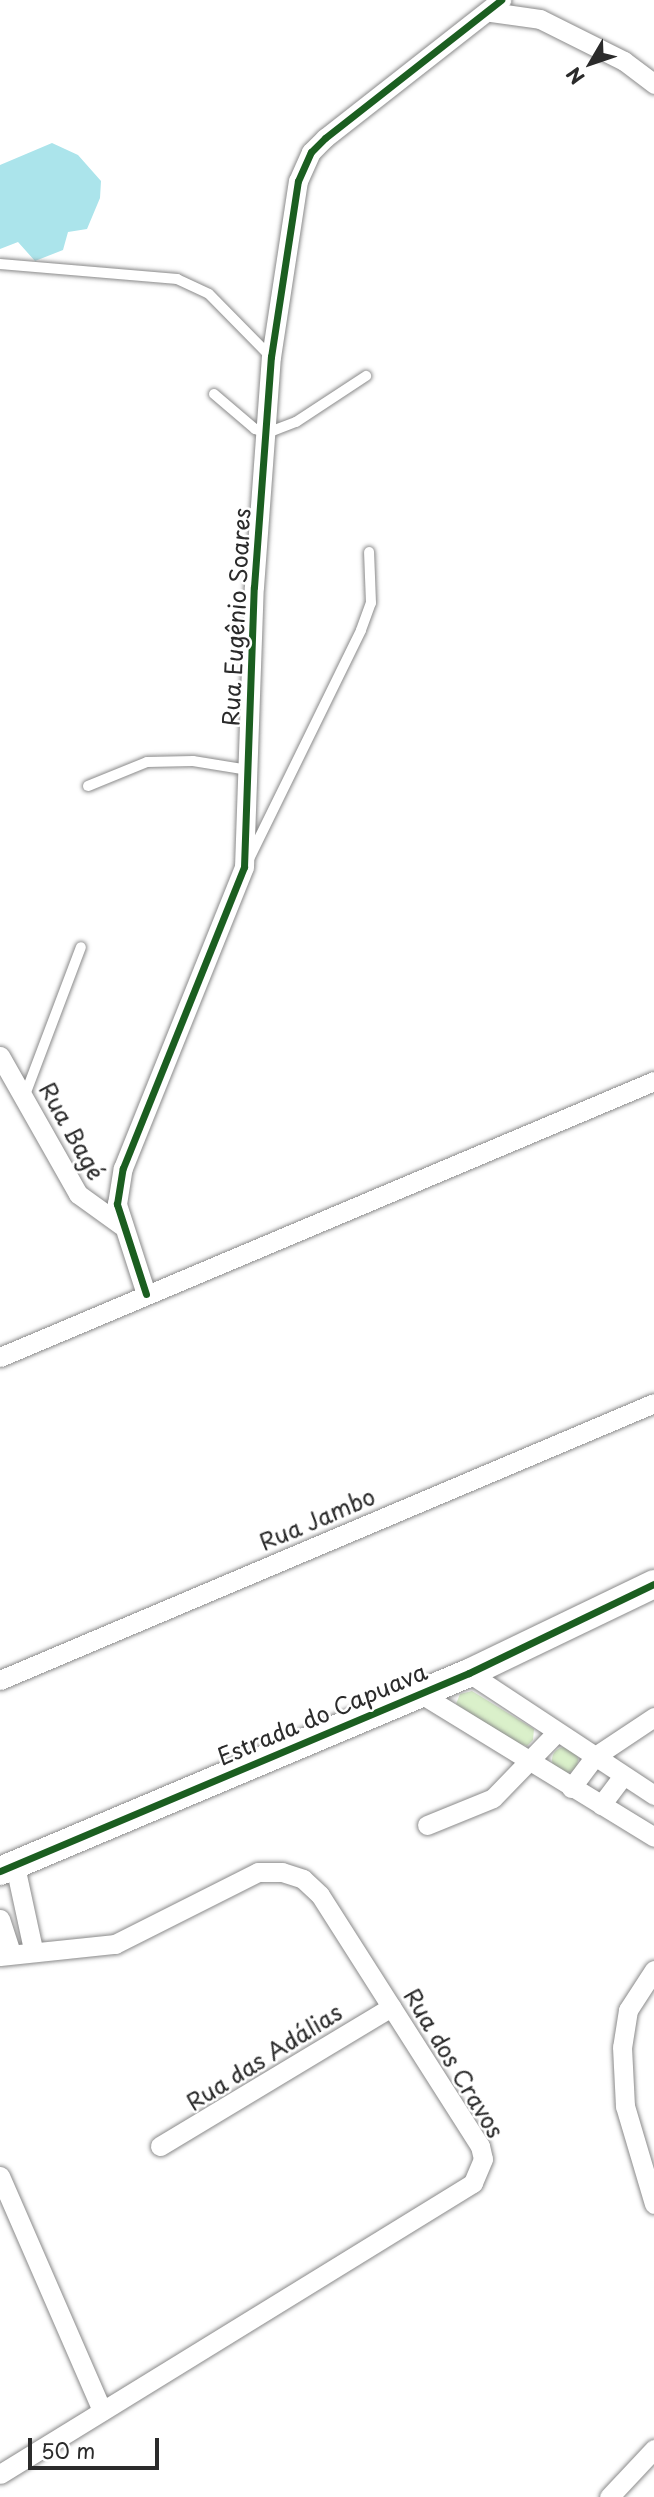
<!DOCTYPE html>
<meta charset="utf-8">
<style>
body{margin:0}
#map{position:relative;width:654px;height:2497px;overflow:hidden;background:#fff;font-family:"Playpen Sans",sans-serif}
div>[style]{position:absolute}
.green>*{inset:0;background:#daf0ca}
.round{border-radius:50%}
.water>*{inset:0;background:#abe4eb}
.roads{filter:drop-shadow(0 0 2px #8a8a8a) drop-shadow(0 0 2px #8a8a8a)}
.lane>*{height:10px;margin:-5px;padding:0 5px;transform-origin:5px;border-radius:5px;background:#fff}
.street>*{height:19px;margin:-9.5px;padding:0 9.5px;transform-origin:9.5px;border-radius:9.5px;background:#fff}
.secondary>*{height:28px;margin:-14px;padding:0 14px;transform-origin:14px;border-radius:14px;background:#fff}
.cycleway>*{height:7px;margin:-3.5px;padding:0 3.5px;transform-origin:3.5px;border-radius:3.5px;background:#1b5e20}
span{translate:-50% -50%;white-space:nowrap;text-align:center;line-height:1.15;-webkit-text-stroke:5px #fff;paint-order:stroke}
.street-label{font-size:23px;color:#2b2b2b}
.north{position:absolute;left:556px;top:28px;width:70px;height:70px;-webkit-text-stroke:5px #fff;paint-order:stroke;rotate:231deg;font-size:19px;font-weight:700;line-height:28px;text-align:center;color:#2b2b2b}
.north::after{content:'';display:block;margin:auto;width:24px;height:32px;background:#2b2b2b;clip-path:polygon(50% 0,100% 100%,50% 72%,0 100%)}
.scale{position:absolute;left:28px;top:2438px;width:131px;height:32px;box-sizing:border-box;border:4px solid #2b2b2b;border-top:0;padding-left:9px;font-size:21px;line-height:24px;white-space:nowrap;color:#2b2b2b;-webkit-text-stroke:5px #fff;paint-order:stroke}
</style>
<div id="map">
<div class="green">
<i style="clip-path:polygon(472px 1691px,534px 1729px,533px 1740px,527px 1746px,514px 1742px,456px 1704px,460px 1694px)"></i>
<i class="round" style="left:552px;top:1747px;width:26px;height:26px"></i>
</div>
<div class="water">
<i style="clip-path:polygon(52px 143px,78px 155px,101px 181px,100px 198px,87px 229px,68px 232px,63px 250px,35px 261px,18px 242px,0 249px,0 165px)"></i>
</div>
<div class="roads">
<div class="lane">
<i style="left:0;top:264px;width:178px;rotate:4.8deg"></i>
<i style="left:177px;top:279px;width:35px;rotate:25deg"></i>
<i style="left:209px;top:294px;width:88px;rotate:45.5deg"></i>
<i style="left:214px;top:394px;width:54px;rotate:40.5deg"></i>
<i style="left:255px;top:429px;width:13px;rotate:18deg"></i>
<i style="left:267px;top:433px;width:31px;rotate:-21deg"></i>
<i style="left:296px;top:422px;width:84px;rotate:-33.3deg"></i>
<i style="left:88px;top:786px;width:64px;rotate:-22.1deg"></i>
<i style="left:147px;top:762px;width:46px;rotate:-1.2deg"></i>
<i style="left:193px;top:761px;width:56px;rotate:9.3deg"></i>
<i style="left:248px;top:861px;width:257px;rotate:-63.9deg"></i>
<i style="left:361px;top:630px;width:29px;rotate:-70deg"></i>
<i style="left:371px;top:603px;width:51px;rotate:-92.2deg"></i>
<i style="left:25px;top:1095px;width:158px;rotate:-69.3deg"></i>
</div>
<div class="street">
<i style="left:491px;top:12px;width:49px;rotate:8.1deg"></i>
<i style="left:540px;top:19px;width:94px;rotate:26.6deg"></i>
<i style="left:624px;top:61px;width:38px;rotate:37deg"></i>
<i style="left:0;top:1056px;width:159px;rotate:60.5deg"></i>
<i style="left:78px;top:1194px;width:53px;rotate:35.8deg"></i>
<i style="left:146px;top:1294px;width:95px;rotate:-107.9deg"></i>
<i style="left:117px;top:1204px;width:36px;rotate:-81deg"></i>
<i style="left:123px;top:1168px;width:324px;rotate:-68.1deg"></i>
<i style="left:244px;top:867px;width:280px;rotate:-88deg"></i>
<i style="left:254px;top:587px;width:231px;rotate:-85.8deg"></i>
<i style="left:271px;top:357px;width:178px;rotate:-81.3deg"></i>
<i style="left:298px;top:181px;width:32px;rotate:-66deg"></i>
<i style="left:311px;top:152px;width:20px;rotate:-45deg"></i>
<i style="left:325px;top:138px;width:224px;rotate:-38.1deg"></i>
<i style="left:0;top:1357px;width:710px;rotate:-22.88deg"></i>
<i style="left:469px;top:1673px;width:222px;rotate:33.4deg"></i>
<i style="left:0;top:1680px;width:710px;rotate:-22.95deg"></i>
<i style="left:421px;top:1694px;width:273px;rotate:31.5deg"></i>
<i style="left:571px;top:1788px;width:39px;rotate:-53deg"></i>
<i style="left:594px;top:1757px;width:72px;rotate:-33.7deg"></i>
<i style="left:601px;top:1805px;width:36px;rotate:-53deg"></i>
<i style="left:427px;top:1825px;width:71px;rotate:-22.2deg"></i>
<i style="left:493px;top:1798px;width:91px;rotate:-45.9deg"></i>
<i style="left:15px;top:1866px;width:85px;rotate:77.8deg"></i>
<i style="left:0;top:1919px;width:36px;rotate:72deg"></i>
<i style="left:0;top:1956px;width:116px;rotate:-6deg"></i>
<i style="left:115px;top:1944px;width:160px;rotate:-26.7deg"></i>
<i style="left:258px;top:1872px;width:24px"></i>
<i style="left:282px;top:1872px;width:22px;rotate:18deg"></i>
<i style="left:303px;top:1879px;width:23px;rotate:43deg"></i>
<i style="left:320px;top:1895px;width:298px;rotate:57.5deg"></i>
<i style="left:480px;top:2146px;width:13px;rotate:77deg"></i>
<i style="left:483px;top:2159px;width:26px;rotate:113deg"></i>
<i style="left:473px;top:2183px;width:555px;rotate:148.4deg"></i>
<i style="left:654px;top:1970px;width:48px;rotate:123deg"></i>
<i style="left:628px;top:2010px;width:37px;rotate:99deg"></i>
<i style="left:622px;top:2047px;width:59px;rotate:87.1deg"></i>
<i style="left:625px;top:2106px;width:102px;rotate:73.5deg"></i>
<i style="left:160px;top:2146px;width:270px;rotate:-31deg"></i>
<i style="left:0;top:2176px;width:256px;rotate:66.5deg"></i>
<i style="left:609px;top:2497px;width:66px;rotate:-46.8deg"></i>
</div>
<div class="secondary">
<i style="left:0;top:1871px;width:509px;rotate:-22.89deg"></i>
<i style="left:469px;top:1673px;width:205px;rotate:-25.7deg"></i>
</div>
</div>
<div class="cycleway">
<i style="left:146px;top:1294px;width:95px;rotate:-107.9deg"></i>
<i style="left:117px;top:1204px;width:36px;rotate:-81deg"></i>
<i style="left:123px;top:1168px;width:324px;rotate:-68.1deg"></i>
<i style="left:244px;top:867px;width:280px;rotate:-88deg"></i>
<i style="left:254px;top:587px;width:231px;rotate:-85.8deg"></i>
<i style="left:271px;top:357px;width:178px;rotate:-81.3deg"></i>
<i style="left:298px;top:181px;width:32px;rotate:-66deg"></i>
<i style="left:311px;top:152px;width:20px;rotate:-45deg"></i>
<i style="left:325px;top:138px;width:224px;rotate:-38.1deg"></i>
<i style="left:0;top:1871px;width:509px;rotate:-22.89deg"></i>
<i style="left:469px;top:1673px;width:205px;rotate:-25.7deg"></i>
</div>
<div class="street-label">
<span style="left:236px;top:617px;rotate:-87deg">Rua Eugênio Soares</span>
<span style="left:72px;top:1131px;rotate:61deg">Rua Bagé</span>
<span style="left:317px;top:1519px;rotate:-23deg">Rua Jambo</span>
<span style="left:322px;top:1714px;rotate:-23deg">Estrada do Capuava</span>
<span style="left:264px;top:2057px;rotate:-32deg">Rua das Adálias</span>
<span style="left:454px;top:2063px;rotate:59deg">Rua dos Cravos</span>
</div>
<div class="north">N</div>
<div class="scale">50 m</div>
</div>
